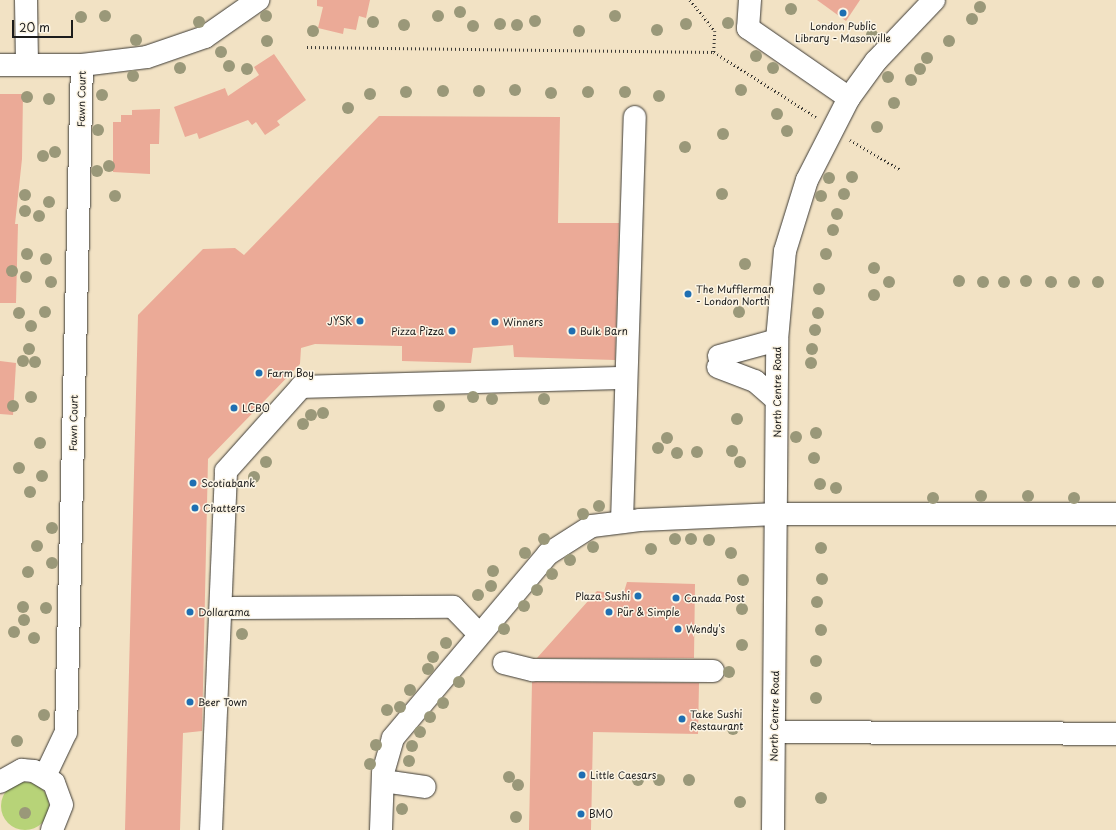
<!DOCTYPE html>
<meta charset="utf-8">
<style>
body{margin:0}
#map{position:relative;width:1116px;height:830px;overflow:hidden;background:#f2e2c4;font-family:"Playpen Sans",sans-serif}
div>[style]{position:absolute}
.green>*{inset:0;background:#b7d378}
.round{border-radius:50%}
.building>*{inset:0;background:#ebaa97}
.path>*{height:2.5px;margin-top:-1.25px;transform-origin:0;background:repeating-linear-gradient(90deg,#3c3a35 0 1px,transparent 0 4px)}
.roads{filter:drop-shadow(0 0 1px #3c3a35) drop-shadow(0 0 1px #3c3a35)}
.minor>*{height:22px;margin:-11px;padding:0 11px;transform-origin:11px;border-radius:11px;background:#fff}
.trees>*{width:12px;height:12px;margin:-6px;border-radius:50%;background:#9a9879}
.dots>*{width:11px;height:11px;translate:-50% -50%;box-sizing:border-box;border:2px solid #fcf5e5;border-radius:50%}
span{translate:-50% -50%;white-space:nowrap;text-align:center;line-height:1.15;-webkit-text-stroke:3px #fcf5e5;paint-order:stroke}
.poi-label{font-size:10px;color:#1c1c1c}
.left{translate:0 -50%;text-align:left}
.right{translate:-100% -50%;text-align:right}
.street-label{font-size:10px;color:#1c1c1c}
.scale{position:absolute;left:12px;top:20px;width:61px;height:18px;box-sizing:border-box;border:2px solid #1c1c1c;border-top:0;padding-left:5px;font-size:12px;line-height:14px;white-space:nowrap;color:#1c1c1c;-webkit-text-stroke:3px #fcf5e5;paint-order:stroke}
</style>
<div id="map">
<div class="green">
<i class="round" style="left:1px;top:782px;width:48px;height:48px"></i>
</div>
<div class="building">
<i style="clip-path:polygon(317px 0,370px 0,366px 18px,359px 16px,356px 30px,344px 28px,343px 34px,318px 28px,323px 7px,317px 6px)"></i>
<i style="clip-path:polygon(817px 0,860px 0,846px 21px)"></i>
<i style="clip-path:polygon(274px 54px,306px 100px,277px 121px,280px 125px,265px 135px,256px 122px,252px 125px,248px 120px,199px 139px,197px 133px,185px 137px,174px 107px,225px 88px,228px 96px,259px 75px,254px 67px)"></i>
<i style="clip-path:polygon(0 94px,23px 94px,22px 159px,15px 224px,18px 224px,16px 303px,0 303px)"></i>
<i style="clip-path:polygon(160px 109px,159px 144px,150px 144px,150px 174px,113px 172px,113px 122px,121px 122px,121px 115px,132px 115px,132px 110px)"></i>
<i style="clip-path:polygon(379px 116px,560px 117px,558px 223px,619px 223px,615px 360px,514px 357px,513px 345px,473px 348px,471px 363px,402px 361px,402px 346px,315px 344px,301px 348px,300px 364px,208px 459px,202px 731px,183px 733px,180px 830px,125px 830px,138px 315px,203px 249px,235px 248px,244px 255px)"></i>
<i style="clip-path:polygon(0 361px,16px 363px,13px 415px,0 414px)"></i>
<i style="clip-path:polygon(627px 582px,695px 584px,694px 658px,537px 658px,597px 591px,623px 595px)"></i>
<i style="clip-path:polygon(532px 682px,699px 683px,698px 734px,593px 732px,591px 830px,529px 830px)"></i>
</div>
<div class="path">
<i style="left:690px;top:0;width:40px;rotate:51deg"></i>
<i style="left:715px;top:31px;width:21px;rotate:93deg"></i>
<i style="left:307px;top:47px;width:407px;rotate:0.7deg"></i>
<i style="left:714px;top:52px;width:121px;rotate:32.5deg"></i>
<i style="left:850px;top:140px;width:59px;rotate:30.5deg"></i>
</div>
<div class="roads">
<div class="minor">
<i style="left:26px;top:0;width:64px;rotate:89.1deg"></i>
<i style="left:750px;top:0;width:28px;rotate:94deg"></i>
<i style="left:748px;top:28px;width:123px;rotate:34.7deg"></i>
<i style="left:0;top:65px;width:82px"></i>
<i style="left:82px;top:65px;width:65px;rotate:-7deg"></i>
<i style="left:147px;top:57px;width:61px;rotate:-19deg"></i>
<i style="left:205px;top:37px;width:65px;rotate:-34.9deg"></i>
<i style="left:719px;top:356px;width:60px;rotate:-15.4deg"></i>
<i style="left:718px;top:367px;width:40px;rotate:21deg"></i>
<i style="left:755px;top:381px;width:28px;rotate:41deg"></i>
<i style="left:622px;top:522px;width:405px;rotate:-88.2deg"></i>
<i style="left:233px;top:608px;width:220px;rotate:-0.3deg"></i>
<i style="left:453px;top:607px;width:36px;rotate:46deg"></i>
<i style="left:504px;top:663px;width:30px;rotate:14deg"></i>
<i style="left:533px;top:670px;width:180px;rotate:0.3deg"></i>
<i style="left:774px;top:732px;width:342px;rotate:0.3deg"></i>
<i style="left:45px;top:776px;width:49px;rotate:-64.5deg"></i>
<i style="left:66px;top:732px;width:667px;rotate:-88.63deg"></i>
<i style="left:383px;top:781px;width:42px;rotate:8.1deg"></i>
<i style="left:0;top:782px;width:25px;rotate:-29deg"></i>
<i style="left:22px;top:770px;width:12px;rotate:5deg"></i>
<i style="left:34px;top:771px;width:23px;rotate:31deg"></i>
<i style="left:54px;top:783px;width:23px;rotate:70deg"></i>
<i style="left:62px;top:805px;width:27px;rotate:112deg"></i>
<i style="left:211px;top:830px;width:359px;rotate:-87.6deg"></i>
<i style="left:226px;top:471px;width:113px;rotate:-48.2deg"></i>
<i style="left:301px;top:387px;width:325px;rotate:-1.6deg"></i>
<i style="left:381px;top:830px;width:57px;rotate:-88deg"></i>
<i style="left:383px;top:773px;width:36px;rotate:-74deg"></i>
<i style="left:393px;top:738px;width:241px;rotate:-49.9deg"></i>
<i style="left:548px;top:554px;width:52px;rotate:-32.5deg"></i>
<i style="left:592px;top:526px;width:48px;rotate:-7.1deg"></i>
<i style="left:640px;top:520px;width:137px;rotate:-2.5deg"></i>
<i style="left:777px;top:514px;width:339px"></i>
<i style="left:773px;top:830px;width:490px;rotate:-89.5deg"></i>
<i style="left:777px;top:340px;width:89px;rotate:-84.9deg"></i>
<i style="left:785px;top:251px;width:74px;rotate:-72.8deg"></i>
<i style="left:807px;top:180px;width:92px;rotate:-62.9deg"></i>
<i style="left:849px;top:98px;width:46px;rotate:-53.9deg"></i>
<i style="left:876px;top:61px;width:84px;rotate:-46.4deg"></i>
</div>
</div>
<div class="trees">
<i style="left:980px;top:7px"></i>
<i style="left:791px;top:9px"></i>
<i style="left:460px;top:12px"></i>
<i style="left:105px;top:16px"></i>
<i style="left:266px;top:16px"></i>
<i style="left:438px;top:16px"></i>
<i style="left:615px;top:16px"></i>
<i style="left:81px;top:17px"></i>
<i style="left:972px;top:19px"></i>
<i style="left:535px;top:21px"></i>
<i style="left:199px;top:22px"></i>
<i style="left:373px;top:22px"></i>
<i style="left:728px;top:23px"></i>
<i style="left:500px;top:24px"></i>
<i style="left:686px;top:24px"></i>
<i style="left:404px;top:25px"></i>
<i style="left:517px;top:25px"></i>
<i style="left:473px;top:26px"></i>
<i style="left:657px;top:30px"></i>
<i style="left:313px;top:31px"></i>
<i style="left:579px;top:31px"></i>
<i style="left:872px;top:35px"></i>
<i style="left:136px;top:40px"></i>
<i style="left:267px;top:41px"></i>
<i style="left:949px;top:41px"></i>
<i style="left:221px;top:52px"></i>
<i style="left:756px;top:56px"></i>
<i style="left:927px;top:58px"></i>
<i style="left:229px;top:66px"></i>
<i style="left:180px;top:68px"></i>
<i style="left:773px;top:68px"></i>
<i style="left:247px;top:69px"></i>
<i style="left:920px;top:69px"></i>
<i style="left:133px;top:76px"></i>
<i style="left:888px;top:77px"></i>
<i style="left:911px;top:80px"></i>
<i style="left:515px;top:90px"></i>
<i style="left:741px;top:90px"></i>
<i style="left:443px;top:91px"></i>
<i style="left:479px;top:91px"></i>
<i style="left:406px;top:92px"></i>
<i style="left:588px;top:92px"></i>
<i style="left:625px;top:92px"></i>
<i style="left:551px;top:93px"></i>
<i style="left:370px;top:94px"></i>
<i style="left:102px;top:95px"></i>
<i style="left:659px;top:96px"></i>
<i style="left:27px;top:97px"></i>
<i style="left:49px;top:99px"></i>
<i style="left:894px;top:103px"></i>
<i style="left:348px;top:108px"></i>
<i style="left:777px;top:114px"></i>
<i style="left:877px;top:127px"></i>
<i style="left:98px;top:130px"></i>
<i style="left:787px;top:131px"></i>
<i style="left:723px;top:134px"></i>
<i style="left:685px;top:147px"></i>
<i style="left:55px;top:152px"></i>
<i style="left:43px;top:156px"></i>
<i style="left:109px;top:166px"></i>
<i style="left:97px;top:171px"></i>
<i style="left:852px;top:177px"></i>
<i style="left:829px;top:178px"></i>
<i style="left:722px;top:194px"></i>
<i style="left:844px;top:194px"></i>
<i style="left:25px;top:195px"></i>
<i style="left:115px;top:196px"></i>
<i style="left:821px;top:196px"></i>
<i style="left:49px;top:202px"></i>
<i style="left:25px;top:211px"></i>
<i style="left:837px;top:214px"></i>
<i style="left:39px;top:216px"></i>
<i style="left:833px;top:230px"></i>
<i style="left:27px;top:254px"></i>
<i style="left:826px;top:254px"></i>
<i style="left:46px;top:259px"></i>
<i style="left:745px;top:264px"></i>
<i style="left:874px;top:268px"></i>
<i style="left:12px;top:271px"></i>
<i style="left:26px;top:277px"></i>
<i style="left:959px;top:281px"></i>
<i style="left:1026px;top:281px"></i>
<i style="left:51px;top:282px"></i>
<i style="left:889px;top:282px"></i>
<i style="left:983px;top:282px"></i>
<i style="left:1004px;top:282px"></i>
<i style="left:1051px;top:282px"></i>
<i style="left:1074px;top:282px"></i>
<i style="left:1098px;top:282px"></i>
<i style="left:819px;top:289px"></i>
<i style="left:874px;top:295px"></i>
<i style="left:45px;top:312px"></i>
<i style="left:739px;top:312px"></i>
<i style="left:19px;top:313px"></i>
<i style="left:818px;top:313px"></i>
<i style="left:31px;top:326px"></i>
<i style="left:815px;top:330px"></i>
<i style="left:29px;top:349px"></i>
<i style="left:812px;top:349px"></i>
<i style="left:23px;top:361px"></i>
<i style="left:35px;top:362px"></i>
<i style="left:811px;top:363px"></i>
<i style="left:31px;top:397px"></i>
<i style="left:473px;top:397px"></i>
<i style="left:492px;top:399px"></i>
<i style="left:544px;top:399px"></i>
<i style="left:13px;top:406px"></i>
<i style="left:439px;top:406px"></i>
<i style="left:323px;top:413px"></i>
<i style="left:311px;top:415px"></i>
<i style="left:737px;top:419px"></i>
<i style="left:303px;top:424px"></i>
<i style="left:816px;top:433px"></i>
<i style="left:796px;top:437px"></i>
<i style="left:667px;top:438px"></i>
<i style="left:40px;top:443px"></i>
<i style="left:658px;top:448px"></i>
<i style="left:732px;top:451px"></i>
<i style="left:697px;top:452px"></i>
<i style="left:677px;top:453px"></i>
<i style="left:814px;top:458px"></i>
<i style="left:266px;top:462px"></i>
<i style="left:740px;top:462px"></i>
<i style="left:19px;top:468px"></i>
<i style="left:42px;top:476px"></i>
<i style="left:254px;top:477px"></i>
<i style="left:820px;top:484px"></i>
<i style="left:836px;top:488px"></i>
<i style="left:30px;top:492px"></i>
<i style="left:981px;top:496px"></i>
<i style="left:1028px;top:496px"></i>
<i style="left:933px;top:498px"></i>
<i style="left:1074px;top:498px"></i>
<i style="left:599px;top:506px"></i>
<i style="left:583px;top:514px"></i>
<i style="left:52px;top:528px"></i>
<i style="left:544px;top:539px"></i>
<i style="left:675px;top:539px"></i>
<i style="left:691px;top:539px"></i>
<i style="left:709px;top:540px"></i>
<i style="left:37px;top:546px"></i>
<i style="left:593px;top:547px"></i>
<i style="left:821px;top:548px"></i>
<i style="left:651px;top:549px"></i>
<i style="left:525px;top:553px"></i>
<i style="left:731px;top:553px"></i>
<i style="left:570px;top:560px"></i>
<i style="left:52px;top:563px"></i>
<i style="left:493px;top:571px"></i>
<i style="left:28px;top:572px"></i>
<i style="left:552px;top:574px"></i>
<i style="left:822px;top:579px"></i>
<i style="left:743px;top:580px"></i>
<i style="left:491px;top:586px"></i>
<i style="left:537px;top:590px"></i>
<i style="left:478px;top:595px"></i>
<i style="left:817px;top:602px"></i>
<i style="left:524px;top:606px"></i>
<i style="left:23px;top:607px"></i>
<i style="left:46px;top:608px"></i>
<i style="left:742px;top:609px"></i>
<i style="left:24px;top:620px"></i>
<i style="left:504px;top:629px"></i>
<i style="left:821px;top:630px"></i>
<i style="left:14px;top:632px"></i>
<i style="left:242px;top:634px"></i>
<i style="left:34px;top:638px"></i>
<i style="left:446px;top:643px"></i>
<i style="left:742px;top:645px"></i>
<i style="left:433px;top:657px"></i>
<i style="left:816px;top:661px"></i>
<i style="left:428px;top:669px"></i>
<i style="left:729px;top:672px"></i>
<i style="left:459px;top:682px"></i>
<i style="left:410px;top:690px"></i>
<i style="left:816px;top:698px"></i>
<i style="left:443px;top:703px"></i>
<i style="left:400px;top:707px"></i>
<i style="left:387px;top:710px"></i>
<i style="left:44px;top:715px"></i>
<i style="left:430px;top:717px"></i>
<i style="left:733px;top:729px"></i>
<i style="left:420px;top:732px"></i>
<i style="left:17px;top:741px"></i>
<i style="left:376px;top:745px"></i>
<i style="left:412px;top:746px"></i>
<i style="left:409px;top:761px"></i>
<i style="left:370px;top:764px"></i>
<i style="left:509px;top:777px"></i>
<i style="left:638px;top:780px"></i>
<i style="left:659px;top:780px"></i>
<i style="left:689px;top:780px"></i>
<i style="left:518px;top:785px"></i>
<i style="left:821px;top:798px"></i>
<i style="left:740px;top:802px"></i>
<i style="left:402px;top:809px"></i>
<i style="left:25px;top:813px"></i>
<i style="left:516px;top:817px"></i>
</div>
<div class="dots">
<i style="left:843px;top:13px;background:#1f6fb2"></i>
<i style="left:688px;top:294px;background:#1f6fb2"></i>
<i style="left:360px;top:321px;background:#1f6fb2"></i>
<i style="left:495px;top:322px;background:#1f6fb2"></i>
<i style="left:452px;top:331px;background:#1f6fb2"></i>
<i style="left:572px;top:331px;background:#1f6fb2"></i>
<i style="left:259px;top:373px;background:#1f6fb2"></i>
<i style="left:234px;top:408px;background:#1f6fb2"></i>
<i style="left:193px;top:483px;background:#1f6fb2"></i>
<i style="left:195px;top:508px;background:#1f6fb2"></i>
<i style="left:638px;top:596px;background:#1f6fb2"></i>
<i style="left:676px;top:598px;background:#1f6fb2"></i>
<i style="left:190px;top:612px;background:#1f6fb2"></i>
<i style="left:609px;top:612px;background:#1f6fb2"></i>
<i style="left:678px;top:629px;background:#1f6fb2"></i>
<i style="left:190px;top:702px;background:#1f6fb2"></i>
<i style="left:682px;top:719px;background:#1f6fb2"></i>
<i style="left:582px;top:775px;background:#1f6fb2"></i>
<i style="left:581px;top:814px;background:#1f6fb2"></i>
</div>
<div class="poi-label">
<span style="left:843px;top:31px">London Public<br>Library - Masonville</span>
<span class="left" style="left:696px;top:294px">The Mufflerman<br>- London North</span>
<span class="right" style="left:352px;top:321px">JYSK</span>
<span class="left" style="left:503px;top:322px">Winners</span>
<span class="right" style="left:444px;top:331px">Pizza Pizza</span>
<span class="left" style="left:580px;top:331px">Bulk Barn</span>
<span class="left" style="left:267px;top:373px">Farm Boy</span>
<span class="left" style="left:242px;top:408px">LCBO</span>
<span class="left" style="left:201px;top:483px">Scotiabank</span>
<span class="left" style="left:203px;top:508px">Chatters</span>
<span class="right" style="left:630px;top:596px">Plaza Sushi</span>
<span class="left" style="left:684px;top:598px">Canada Post</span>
<span class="left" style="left:198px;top:612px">Dollarama</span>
<span class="left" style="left:617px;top:612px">Pür &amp; Simple</span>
<span class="left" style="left:686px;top:629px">Wendy's</span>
<span class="left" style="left:198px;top:702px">Beer Town</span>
<span class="left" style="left:690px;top:719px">Take Sushi<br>Restaurant</span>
<span class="left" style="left:590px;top:775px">Little Caesars</span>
<span class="left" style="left:589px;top:814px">BMO</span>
</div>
<div class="street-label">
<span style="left:81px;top:99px;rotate:-89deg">Fawn Court</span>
<span style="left:777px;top:392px;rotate:-90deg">North Centre Road</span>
<span style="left:73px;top:423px;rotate:-89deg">Fawn Court</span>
<span style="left:774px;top:716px;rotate:-89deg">North Centre Road</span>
</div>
<div class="scale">20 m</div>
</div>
